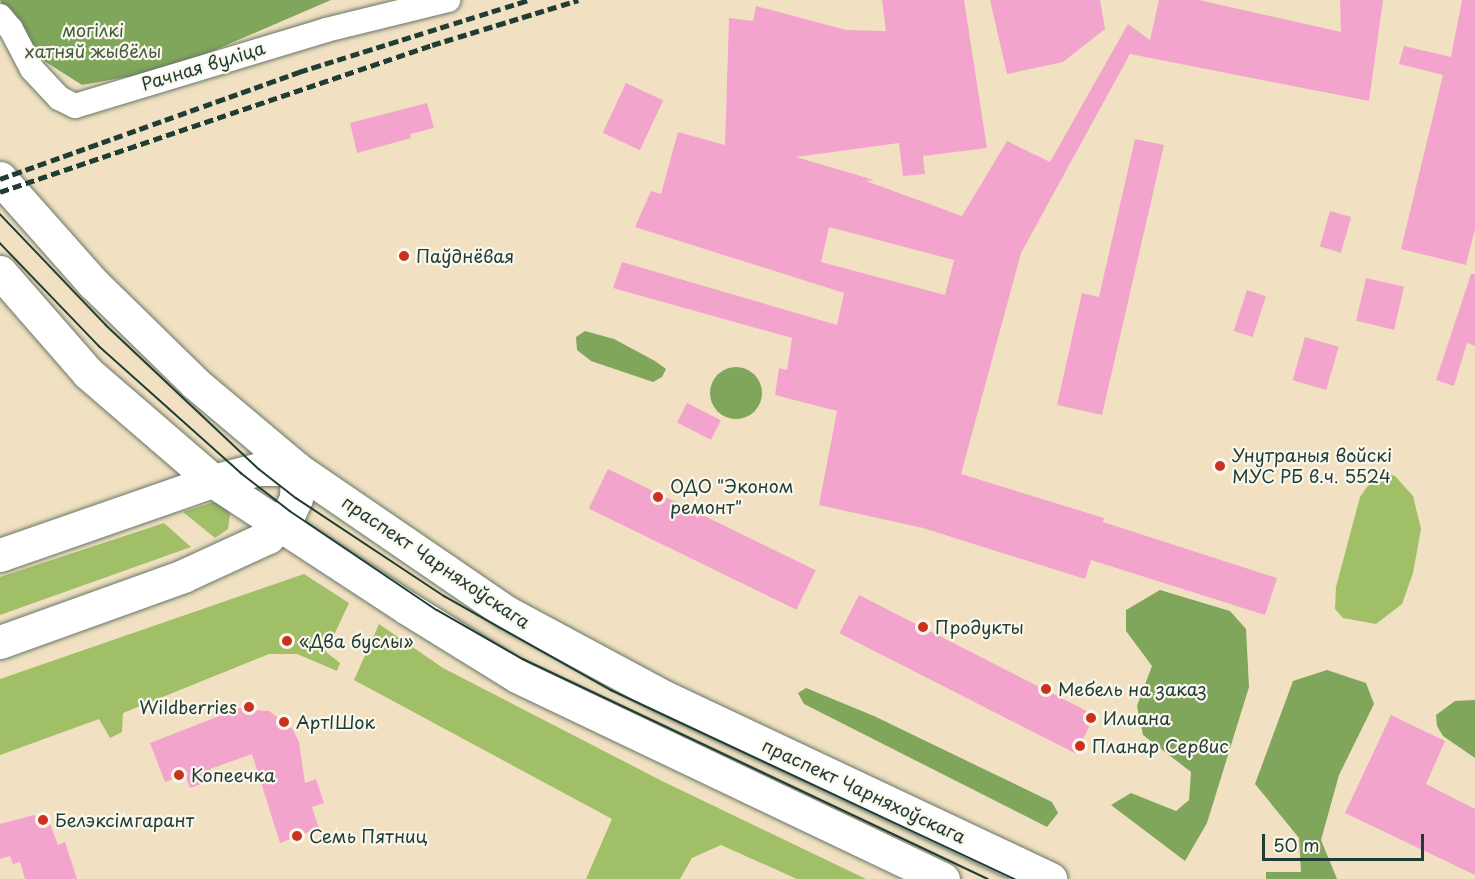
<!DOCTYPE html>
<meta charset="utf-8">
<style>
body{margin:0}
#map{position:relative;width:1475px;height:879px;overflow:hidden;background:#f1e1c2;font-family:"Playpen Sans",sans-serif}
div>[style]{position:absolute}
.green>*{inset:0;background:#a1bf67}
.forest>*{inset:0;background:#80a65c}
.round{border-radius:50%}
.building>*{inset:0;background:#f3a4cd;transform-origin:0 0}
.roads{filter:drop-shadow(0 0 2px #687666) drop-shadow(0 0 2px #687666)}
.street>*{height:24px;margin:-12px;padding:0 12px;transform-origin:12px;border-radius:12px;background:#fff}
.primary>*{height:33px;margin:-16.5px;padding:0 16.5px;transform-origin:16.5px;border-radius:16.5px;background:#fff}
.tram>*{height:1.5px;margin:-0.75px;padding:0 0.75px;transform-origin:0.75px;border-radius:0.75px;background:#1f3d34}
.rail>*{height:4.5px;margin-top:-2.25px;transform-origin:0;background:repeating-linear-gradient(90deg,#1f3d34 0 9px,transparent 0 13.5px)}
.dots>*{width:16px;height:16px;translate:-50% -50%;box-sizing:border-box;border:3px solid #fbf7ec;border-radius:50%}
span{translate:-50% -50%;white-space:nowrap;text-align:center;line-height:1.15;-webkit-text-stroke:4.5px #fbf7ec;paint-order:stroke}
.park-label{font-size:18px;color:#405e41}
.street-label{font-size:18px;color:#1f3d34}
.poi-label{font-size:18px;color:#1f3d34}
.left{translate:0 -50%;text-align:left}
.right{translate:-100% -50%;text-align:right}
.scale{position:absolute;left:1262px;top:834px;width:162px;height:27px;box-sizing:border-box;border:3px solid #1f3d34;border-top:0;padding-left:8px;font-size:18px;line-height:21px;white-space:nowrap;color:#1f3d34;-webkit-text-stroke:4px #fbf7ec;paint-order:stroke}
</style>
<div id="map">
<div class="green">
<i style="clip-path:polygon(1384px 473px,1395px 476px,1413px 496px,1421px 529px,1413px 573px,1402px 604px,1376px 624px,1343px 618px,1335px 609px,1336px 587px,1360px 497px,1374px 477px)"></i>
<i style="clip-path:polygon(214px 502px,225px 506px,230px 514px,228px 529px,215px 538px,183px 512px)"></i>
<i style="clip-path:polygon(164px 523px,191px 547px,0 615px,0 577px)"></i>
<i style="clip-path:polygon(304px 574px,349px 603px,326px 652px,340px 663px,337px 671px,297px 654px,269px 654px,123px 713px,122px 732px,110px 738px,99px 719px,0 755px,0 679px)"></i>
<i style="clip-path:polygon(379px 624px,443px 668px,662px 781px,866px 879px,797px 879px,721px 845px,692px 858px,680px 879px,586px 879px,612px 819px,354px 680px)"></i>
</div>
<div class="forest">
<i style="clip-path:polygon(0 0,331px 0,171px 69px,82px 85px,30px 52px)"></i>
<i style="clip-path:polygon(585px 331px,614px 339px,655px 361px,666px 369px,662px 377px,653px 382px,591px 361px,577px 350px,576px 337px)"></i>
<i class="round" style="left:710px;top:367px;width:52px;height:52px"></i>
<i style="clip-path:polygon(1160px 590px,1230px 611px,1246px 629px,1249px 687px,1207px 823px,1185px 861px,1111px 805px,1131px 793px,1176px 811px,1189px 800px,1191px 772px,1143px 735px,1137px 706px,1152px 666px,1126px 631px,1126px 610px)"></i>
<i style="clip-path:polygon(1327px 670px,1366px 683px,1374px 704px,1339px 775px,1321px 840px,1337px 879px,1266px 879px,1266px 872px,1301px 872px,1299px 838px,1255px 784px,1293px 681px)"></i>
<i style="clip-path:polygon(806px 688px,874px 716px,1052px 802px,1058px 813px,1047px 827px,804px 704px,798px 693px)"></i>
<i style="clip-path:polygon(1475px 700px,1475px 758px,1443px 736px,1437px 726px,1436px 715px,1455px 701px)"></i>
</div>
<div class="building">
<i style="clip-path:polygon(evenodd,882px 0,964px 0,987px 148px,923px 156px,925px 174px,903px 176px,899px 143px,796px 157px,874px 180px,866px 181px,962px 216px,1007px 141px,1050px 162px,1128px 24px,1150px 40px,1159px 0,1199px 0,1341px 32px,1340px 0,1383px 0,1369px 101px,1130px 54px,1021px 253px,961px 474px,1104px 518px,1103px 522px,1277px 578px,1265px 615px,1091px 560px,1085px 579px,923px 528px,819px 505px,837px 411px,775px 395px,779px 368px,787px 370px,792px 338px,613px 288px,622px 262px,837px 325px,844px 293px,635px 227px,651px 191px,661px 194px,678px 132px,725px 145px,729px 18px,753px 21px,756px 6px,846px 30px,886px 31px,882px 0,829px 227px,954px 260px,945px 295px,821px 262px,829px 227px)"></i>
<i style="clip-path:polygon(990px 0,1100px 0,1105px 29px,1063px 62px,1007px 74px)"></i>
<i style="clip-path:polygon(1462px 0,1475px 0,1475px 229px,1466px 265px,1401px 249px,1443px 75px,1399px 64px,1404px 46px,1451px 57px)"></i>
<i style="left:626px;top:83px;width:41px;height:55px;rotate:25deg"></i>
<i style="clip-path:polygon(427px 103px,434px 128px,410px 134px,411px 138px,357px 153px,350px 123px)"></i>
<i style="clip-path:polygon(1135px 139px,1164px 145px,1102px 415px,1057px 405px,1082px 293px,1099px 297px)"></i>
<i style="left:1330px;top:211px;width:22px;height:37px;rotate:16deg"></i>
<i style="clip-path:polygon(1471px 274px,1475px 274px,1475px 346px,1467px 343px,1454px 386px,1436px 380px)"></i>
<i style="left:1366px;top:278px;width:39px;height:44px;rotate:13deg"></i>
<i style="left:1247px;top:290px;width:20px;height:43px;rotate:18deg"></i>
<i style="left:1305px;top:337px;width:35px;height:45px;rotate:16deg"></i>
<i style="left:687px;top:403px;width:38px;height:22px;rotate:27deg"></i>
<i style="left:608px;top:469px;width:231px;height:44px;rotate:26deg"></i>
<i style="left:859px;top:595px;width:265px;height:43px;rotate:27deg"></i>
<i style="clip-path:polygon(254px 706px,255px 710px,269px 711px,292px 728px,299px 742px,305px 783px,316px 779px,324px 803px,312px 807px,319px 828px,280px 843px,252px 754px,210px 769px,213px 780px,190px 788px,185px 775px,165px 782px,150px 743px,240px 708px)"></i>
<i style="clip-path:polygon(1391px 715px,1445px 741px,1426px 784px,1475px 809px,1475px 875px,1345px 813px)"></i>
<i style="clip-path:polygon(34px 815px,50px 824px,58px 845px,65px 842px,77px 879px,25px 879px,20px 862px,13px 864px,10px 856px,0 859px,0 824px)"></i>
</div>
<div class="roads">
<div class="street">
<i style="left:0;top:16px;width:17px;rotate:50deg"></i>
<i style="left:11px;top:29px;width:45px;rotate:62.3deg"></i>
<i style="left:32px;top:69px;width:40px;rotate:47deg"></i>
<i style="left:59px;top:98px;width:18px;rotate:27deg"></i>
<i style="left:75px;top:106px;width:262px;rotate:-16.8deg"></i>
<i style="left:326px;top:30px;width:126px;rotate:-13.8deg"></i>
</div>
<div class="primary">
<i style="left:0;top:178px;width:140px;rotate:48.5deg"></i>
<i style="left:93px;top:283px;width:143px;rotate:44.4deg"></i>
<i style="left:195px;top:383px;width:133px;rotate:40.1deg"></i>
<i style="left:297px;top:469px;width:253px;rotate:34.4deg"></i>
<i style="left:506px;top:612px;width:179px;rotate:28.3deg"></i>
<i style="left:664px;top:697px;width:427px;rotate:25.2deg"></i>
<i style="left:0;top:272px;width:134px;rotate:48.9deg"></i>
<i style="left:88px;top:373px;width:165px;rotate:40.8deg"></i>
<i style="left:213px;top:481px;width:232px;rotate:33.2deg"></i>
<i style="left:407px;top:608px;width:129px;rotate:31.7deg"></i>
<i style="left:517px;top:676px;width:472px;rotate:25.5deg"></i>
<i style="left:0;top:555px;width:225px;rotate:-19.2deg"></i>
<i style="left:213px;top:481px;width:48px;rotate:-14.6deg"></i>
<i style="left:259px;top:469px;width:38px"></i>
<i style="left:0;top:642px;width:195px;rotate:-19.8deg"></i>
<i style="left:183px;top:576px;width:94px;rotate:-24.6deg"></i>
<i style="left:268px;top:537px;width:34px;rotate:-50deg"></i>
<i style="left:290px;top:511px;width:14px;rotate:-65deg"></i>
<i style="left:296px;top:498px;width:29px;rotate:-88deg"></i>
</div>
</div>
<div class="tram">
<i style="left:0;top:214px;width:153px;rotate:46.3deg"></i>
<i style="left:106px;top:325px;width:210px;rotate:43.3deg"></i>
<i style="left:259px;top:469px;width:47px;rotate:38.1deg"></i>
<i style="left:296px;top:498px;width:178px;rotate:33.5deg"></i>
<i style="left:444px;top:596px;width:192px;rotate:29.4deg"></i>
<i style="left:611px;top:690px;width:446px;rotate:25.1deg"></i>
<i style="left:0;top:243px;width:143px;rotate:46.1deg"></i>
<i style="left:99px;top:346px;width:191px;rotate:41.8deg"></i>
<i style="left:241px;top:473px;width:62px;rotate:37.8deg"></i>
<i style="left:290px;top:511px;width:177px;rotate:34deg"></i>
<i style="left:437px;top:610px;width:99px;rotate:29.7deg"></i>
<i style="left:523px;top:659px;width:514px;rotate:25.32deg"></i>
</div>
<div class="rail">
<i style="left:0;top:179px;width:318px;rotate:-19.7deg"></i>
<i style="left:299px;top:72px;width:241px;rotate:-17.4deg"></i>
<i style="left:0;top:192px;width:456px;rotate:-18.8deg"></i>
<i style="left:432px;top:45px;width:153px;rotate:-17.1deg"></i>
</div>
<div class="dots">
<i style="left:404px;top:256px;background:#c8321e"></i>
<i style="left:1220px;top:466px;background:#c8321e"></i>
<i style="left:658px;top:497px;background:#c8321e"></i>
<i style="left:923px;top:627px;background:#c8321e"></i>
<i style="left:287px;top:641px;background:#c8321e"></i>
<i style="left:1046px;top:689px;background:#c8321e"></i>
<i style="left:249px;top:707px;background:#c8321e"></i>
<i style="left:1091px;top:718px;background:#c8321e"></i>
<i style="left:284px;top:722px;background:#c8321e"></i>
<i style="left:1080px;top:746px;background:#c8321e"></i>
<i style="left:179px;top:775px;background:#c8321e"></i>
<i style="left:43px;top:820px;background:#c8321e"></i>
<i style="left:297px;top:836px;background:#c8321e"></i>
</div>
<div class="park-label">
<span style="left:93px;top:41px">могілкі<br>хатняй жывёлы</span>
</div>
<div class="street-label">
<span style="left:203px;top:66px;rotate:-17deg">Рачная вуліца</span>
<span style="left:436px;top:562px;rotate:34deg">праспект Чарняхоўскага</span>
<span style="left:864px;top:791px;rotate:25deg">праспект Чарняхоўскага</span>
</div>
<div class="poi-label">
<span class="left" style="left:416px;top:256px">Паўднёвая</span>
<span class="left" style="left:1232px;top:466px">Унутраныя войскі<br>МУС РБ в.ч. 5524</span>
<span class="left" style="left:670px;top:497px">ОДО "Эконом<br>ремонт"</span>
<span class="left" style="left:935px;top:627px">Продукты</span>
<span class="left" style="left:299px;top:641px">«Два буслы»</span>
<span class="left" style="left:1058px;top:689px">Мебель на заказ</span>
<span class="right" style="left:237px;top:707px">Wildberries</span>
<span class="left" style="left:1103px;top:718px">Илиана</span>
<span class="left" style="left:296px;top:722px">АртIШок</span>
<span class="left" style="left:1092px;top:746px">Планар Сервис</span>
<span class="left" style="left:191px;top:775px">Копеечка</span>
<span class="left" style="left:55px;top:820px">Белэксімгарант</span>
<span class="left" style="left:309px;top:836px">Семь Пятниц</span>
</div>
<div class="scale">50 m</div>
</div>
